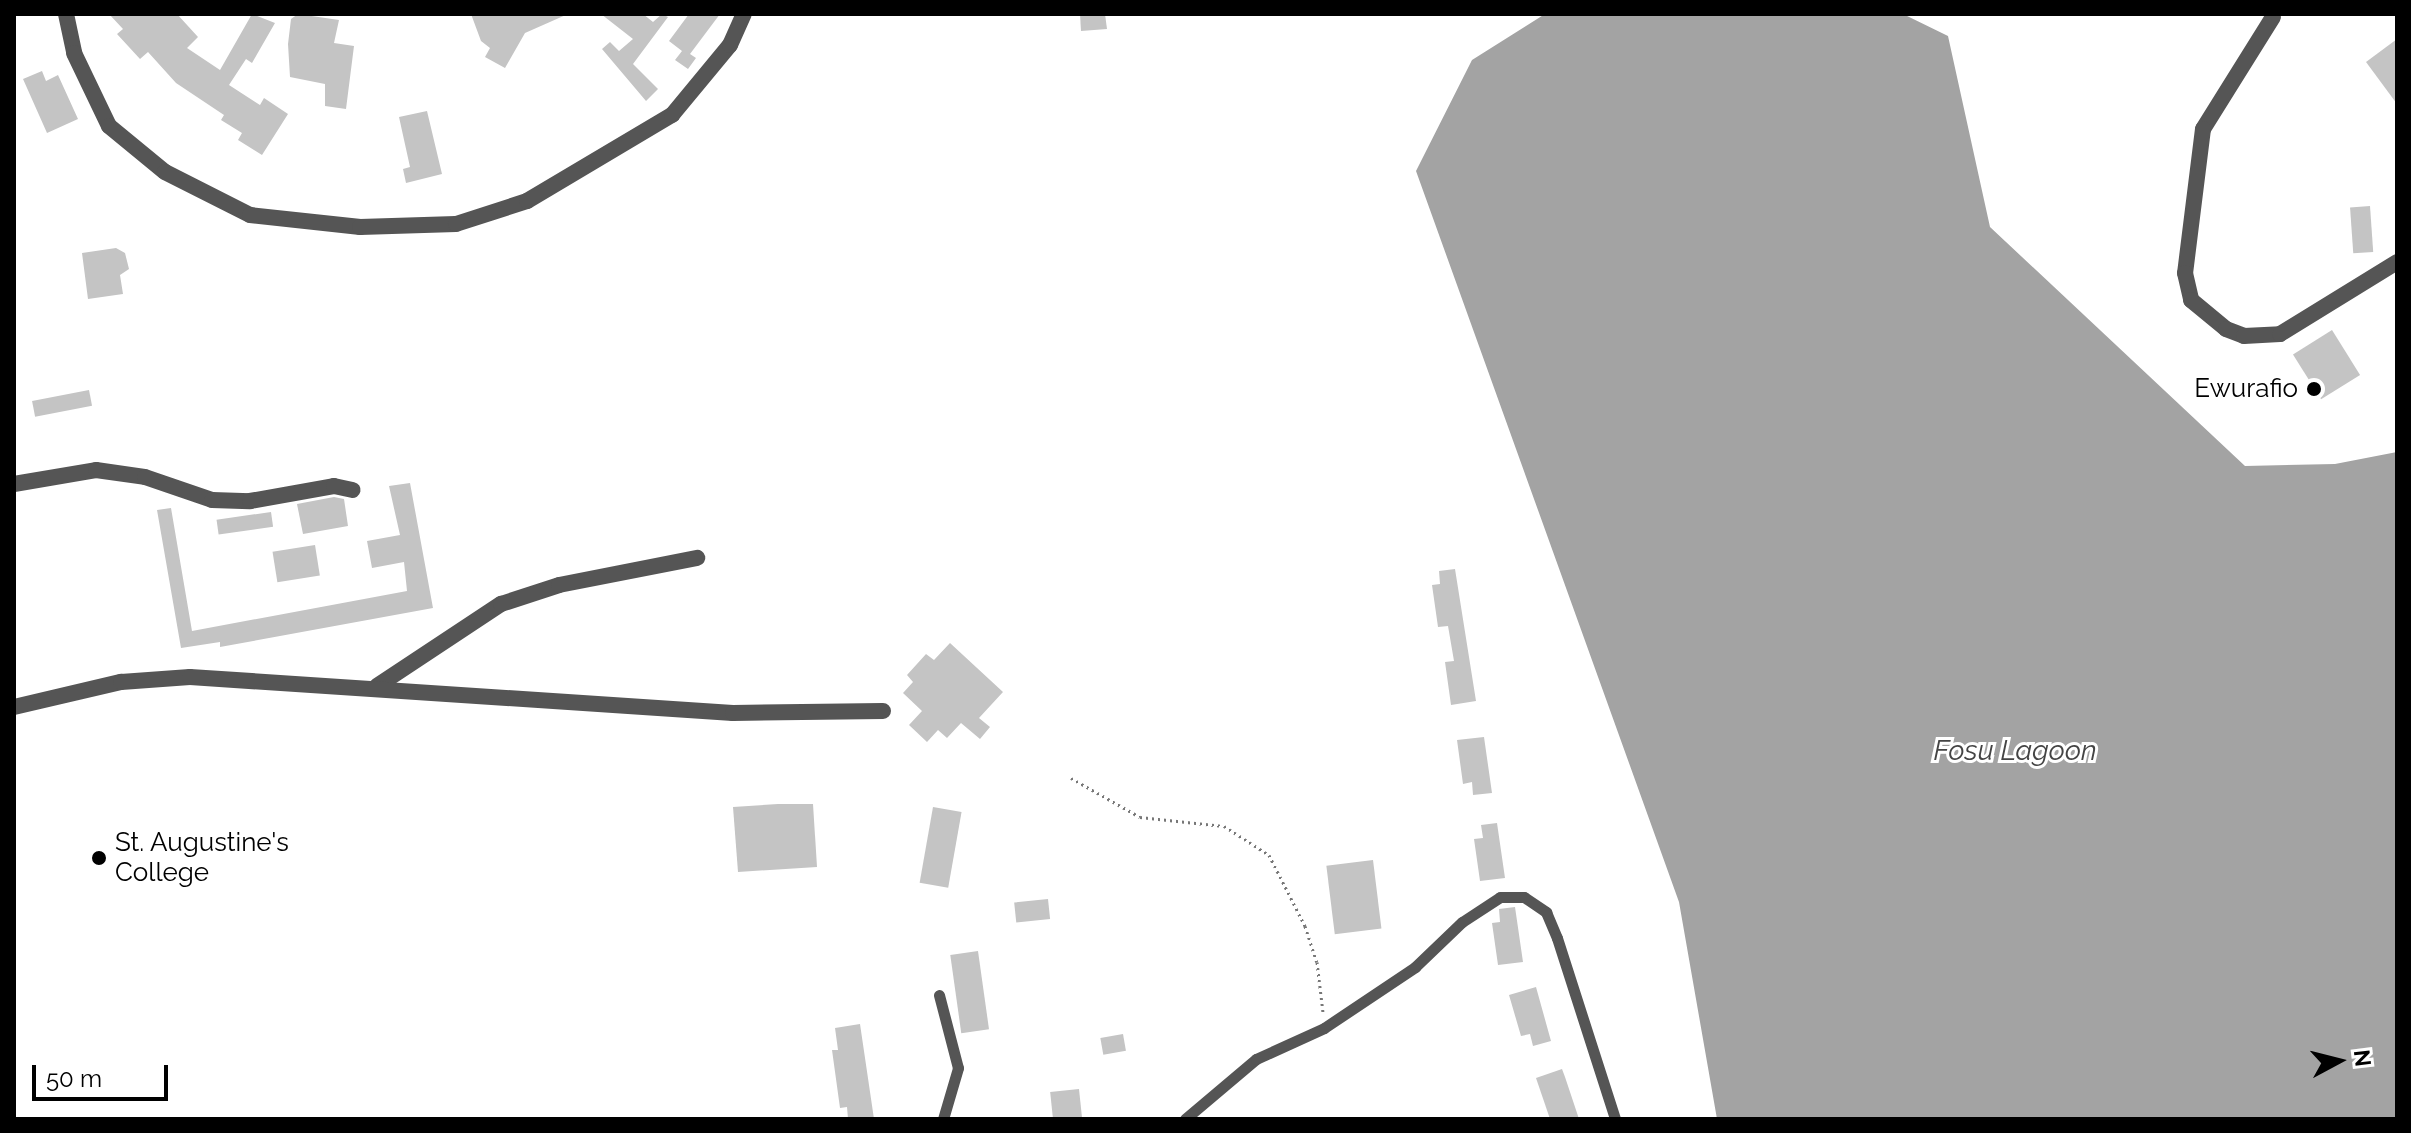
<!DOCTYPE html>
<style>
body{margin:0}
#map{position:relative;width:2411px;height:1133px;overflow:hidden;background:#fff;font-family:Raleway,sans-serif}
div>[style]{position:absolute}
.water>*{inset:0;background:#a3a3a3}
.building>*{inset:0;background:#c4c4c4;transform-origin:0 0}
.path>*{height:3px;margin-top:-1.5px;transform-origin:0;background:repeating-linear-gradient(90deg,#777 0 2px,transparent 0 6px)}
.service>*{height:11px;margin:-5.5px;padding:0 5.5px;transform-origin:5.5px;border-radius:5.5px;background:#555}
.minor>*{height:16px;margin:-8px;padding:0 8px;transform-origin:8px;border-radius:8px;background:#555}
.dots>*{width:22px;height:22px;translate:-50% -50%;box-sizing:border-box;border:4px solid #fff;border-radius:50%}
span{translate:-50% -50%;white-space:nowrap;text-align:center;line-height:1.15;-webkit-text-stroke:6px #fff;paint-order:stroke}
.poi-label{font-size:26px;color:#000}
.right{translate:-100% -50%;text-align:right}
.left{translate:0 -50%;text-align:left}
.water-label{font-size:28px;color:#444;font-style:italic}
.frame{position:absolute;inset:0;border:16px solid #000;pointer-events:none}
.north{position:absolute;left:2299px;top:1021px;width:80px;height:80px;-webkit-text-stroke:6px #fff;paint-order:stroke;rotate:83deg;font-size:22px;font-weight:700;line-height:32px;text-align:center;color:#000}
.north::after{content:'';display:block;margin:auto;width:28px;height:36px;background:#000;clip-path:polygon(50% 0,100% 100%,50% 72%,0 100%)}
.scale{position:absolute;left:32px;top:1065px;width:136px;height:36px;box-sizing:border-box;border:4px solid #000;border-top:0;padding-left:10px;font-size:24px;line-height:28px;white-space:nowrap;color:#000;-webkit-text-stroke:6px #fff;paint-order:stroke}
</style>
<div id="map">
<div class="water">
<i style="clip-path:polygon(1545px 14px,1903px 14px,1948px 36px,1990px 227px,2245px 466px,2335px 464px,2397px 452px,2397px 1119px,1717px 1119px,1679px 902px,1416px 171px,1472px 60px)"></i>
</div>
<div class="building">
<i style="clip-path:polygon(109px 14px,177px 14px,198px 37px,187px 48px,220px 70px,252px 14px,275px 23px,252px 63px,246px 59px,229px 85px,260px 105px,264px 98px,288px 114px,262px 155px,238px 140px,242px 133px,221px 120px,224px 115px,176px 83px,148px 52px,140px 59px,117px 34px,123px 29px)"></i>
<i style="clip-path:polygon(298px 14px,339px 20px,334px 43px,354px 46px,346px 109px,325px 106px,325px 84px,290px 77px,288px 44px,291px 19px)"></i>
<i style="clip-path:polygon(471px 14px,568px 14px,525px 33px,505px 68px,485px 57px,490px 48px,481px 41px)"></i>
<i style="clip-path:polygon(601px 14px,643px 14px,653px 22px,662px 14px,668px 17px,633px 64px,658px 89px,646px 101px,602px 49px,610px 42px,619px 51px,633px 39px)"></i>
<i style="clip-path:polygon(689px 14px,720px 14px,690px 54px,696px 58px,688px 69px,675px 60px,682px 51px,669px 41px)"></i>
<i style="clip-path:polygon(1080px 14px,1105px 14px,1107px 29px,1081px 31px)"></i>
<i style="clip-path:polygon(2397px 39px,2397px 104px,2366px 62px)"></i>
<i style="clip-path:polygon(42px 71px,46px 81px,58px 75px,78px 119px,47px 133px,23px 79px)"></i>
<i style="clip-path:polygon(427px 111px,442px 174px,406px 183px,403px 169px,410px 167px,399px 117px)"></i>
<i style="left:2370px;top:206px;width:46px;height:20px;rotate:86deg"></i>
<i style="clip-path:polygon(116px 248px,125px 253px,129px 269px,120px 275px,123px 294px,88px 299px,82px 253px)"></i>
<i style="left:2332px;top:330px;width:53px;height:46px;rotate:58deg"></i>
<i style="left:89px;top:390px;width:16px;height:58px;rotate:79deg"></i>
<i style="clip-path:polygon(410px 483px,433px 608px,220px 647px,220px 642px,181px 648px,157px 510px,171px 508px,192px 631px,407px 591px,404px 562px,372px 568px,367px 541px,400px 535px,389px 486px)"></i>
<i style="clip-path:polygon(334px 497px,344px 499px,348px 526px,303px 534px,297px 504px)"></i>
<i style="left:271px;top:512px;width:15px;height:55px;rotate:82deg"></i>
<i style="left:315px;top:545px;width:31px;height:43px;rotate:81deg"></i>
<i style="clip-path:polygon(1455px 569px,1476px 701px,1451px 705px,1445px 662px,1454px 661px,1448px 626px,1438px 627px,1432px 585px,1440px 584px,1439px 571px)"></i>
<i style="clip-path:polygon(950px 643px,1003px 692px,979px 718px,990px 727px,980px 739px,961px 723px,947px 738px,938px 730px,927px 742px,909px 725px,922px 711px,903px 693px,913px 682px,907px 675px,926px 654px,934px 660px)"></i>
<i style="clip-path:polygon(1484px 737px,1492px 793px,1473px 795px,1472px 782px,1463px 784px,1457px 740px)"></i>
<i style="clip-path:polygon(778px 804px,813px 804px,817px 867px,738px 872px,733px 807px)"></i>
<i style="left:933px;top:807px;width:29px;height:77px;rotate:10deg"></i>
<i style="clip-path:polygon(1497px 823px,1505px 878px,1480px 881px,1474px 839px,1483px 838px,1481px 825px)"></i>
<i style="left:1373px;top:860px;width:69px;height:47px;rotate:83deg"></i>
<i style="left:1048px;top:899px;width:20px;height:34px;rotate:84deg"></i>
<i style="clip-path:polygon(1515px 907px,1523px 962px,1498px 965px,1492px 923px,1500px 922px,1499px 909px)"></i>
<i style="left:978px;top:951px;width:79px;height:28px;rotate:82deg"></i>
<i style="clip-path:polygon(1536px 987px,1551px 1041px,1533px 1046px,1530px 1034px,1521px 1036px,1509px 995px)"></i>
<i style="clip-path:polygon(860px 1024px,874px 1119px,848px 1119px,847px 1107px,840px 1108px,832px 1050px,838px 1050px,835px 1028px)"></i>
<i style="left:1123px;top:1034px;width:17px;height:23px;rotate:80deg"></i>
<i style="clip-path:polygon(1562px 1069px,1565px 1077px,1579px 1119px,1550px 1119px,1536px 1078px)"></i>
<i style="left:1079px;top:1089px;width:30px;height:29px;rotate:84deg"></i>
</div>
<div class="path">
<i style="left:1071px;top:778px;width:79px;rotate:29.5deg"></i>
<i style="left:1140px;top:817px;width:84px;rotate:6.1deg"></i>
<i style="left:1224px;top:826px;width:54px;rotate:32.8deg"></i>
<i style="left:1269px;top:855px;width:80px;rotate:63.1deg"></i>
<i style="left:1305px;top:926px;width:38px;rotate:72deg"></i>
<i style="left:1317px;top:962px;width:50px;rotate:83.2deg"></i>
</div>
<div class="service">
<i style="left:939px;top:995px;width:75px;rotate:75.4deg"></i>
<i style="left:958px;top:1068px;width:53px;rotate:106.4deg"></i>
<i style="left:1185px;top:1119px;width:93px;rotate:-40.2deg"></i>
<i style="left:1256px;top:1059px;width:75px;rotate:-24.5deg"></i>
<i style="left:1324px;top:1028px;width:110px;rotate:-33.8deg"></i>
<i style="left:1415px;top:967px;width:65px;rotate:-43.8deg"></i>
<i style="left:1462px;top:922px;width:45px;rotate:-33.3deg"></i>
<i style="left:1500px;top:897px;width:24px"></i>
<i style="left:1524px;top:897px;width:27px;rotate:34deg"></i>
<i style="left:1546px;top:912px;width:28px;rotate:67deg"></i>
<i style="left:1557px;top:938px;width:190px;rotate:72.2deg"></i>
</div>
<div class="minor">
<i style="left:66px;top:14px;width:40px;rotate:78deg"></i>
<i style="left:74px;top:53px;width:81px;rotate:64.4deg"></i>
<i style="left:109px;top:126px;width:72px;rotate:39.4deg"></i>
<i style="left:165px;top:172px;width:95px;rotate:26.8deg"></i>
<i style="left:250px;top:215px;width:111px;rotate:6.2deg"></i>
<i style="left:360px;top:227px;width:96px;rotate:-1.8deg"></i>
<i style="left:456px;top:224px;width:75px;rotate:-17.9deg"></i>
<i style="left:527px;top:201px;width:169px;rotate:-30.7deg"></i>
<i style="left:672px;top:115px;width:91px;rotate:-50.4deg"></i>
<i style="left:730px;top:45px;width:34px;rotate:-66deg"></i>
<i style="left:2273px;top:17px;width:132px;rotate:122deg"></i>
<i style="left:2203px;top:129px;width:145px;rotate:97.1deg"></i>
<i style="left:2185px;top:273px;width:28px;rotate:77deg"></i>
<i style="left:2191px;top:300px;width:45px;rotate:39.6deg"></i>
<i style="left:2226px;top:329px;width:19px;rotate:21deg"></i>
<i style="left:2244px;top:336px;width:36px;rotate:-3deg"></i>
<i style="left:2280px;top:334px;width:137px;rotate:-31.6deg"></i>
<i style="left:14px;top:484px;width:83px;rotate:-9.7deg"></i>
<i style="left:96px;top:470px;width:49px;rotate:8.1deg"></i>
<i style="left:145px;top:477px;width:71px;rotate:18.9deg"></i>
<i style="left:212px;top:500px;width:38px;rotate:2deg"></i>
<i style="left:250px;top:501px;width:85px;rotate:-10.1deg"></i>
<i style="left:334px;top:486px;width:19px;rotate:12deg"></i>
<i style="left:377px;top:686px;width:149px;rotate:-33.5deg"></i>
<i style="left:501px;top:604px;width:61px;rotate:-18.1deg"></i>
<i style="left:559px;top:585px;width:141px;rotate:-11.1deg"></i>
<i style="left:14px;top:707px;width:110px;rotate:-13.2deg"></i>
<i style="left:121px;top:682px;width:69px;rotate:-4.1deg"></i>
<i style="left:190px;top:677px;width:544px;rotate:3.79deg"></i>
<i style="left:733px;top:713px;width:150px;rotate:-0.8deg"></i>
</div>
<div class="dots">
<i style="left:2314px;top:389px;background:#000"></i>
<i style="left:99px;top:858px;background:#000"></i>
</div>
<div class="poi-label">
<span class="right" style="left:2298px;top:389px">Ewurafio</span>
<span class="left" style="left:115px;top:858px">St. Augustine's<br>College</span>
</div>
<div class="water-label">
<span style="left:2015px;top:751px">Fosu Lagoon</span>
</div>
<div class="frame"></div>
<div class="north">N</div>
<div class="scale">50 m</div>
</div>
